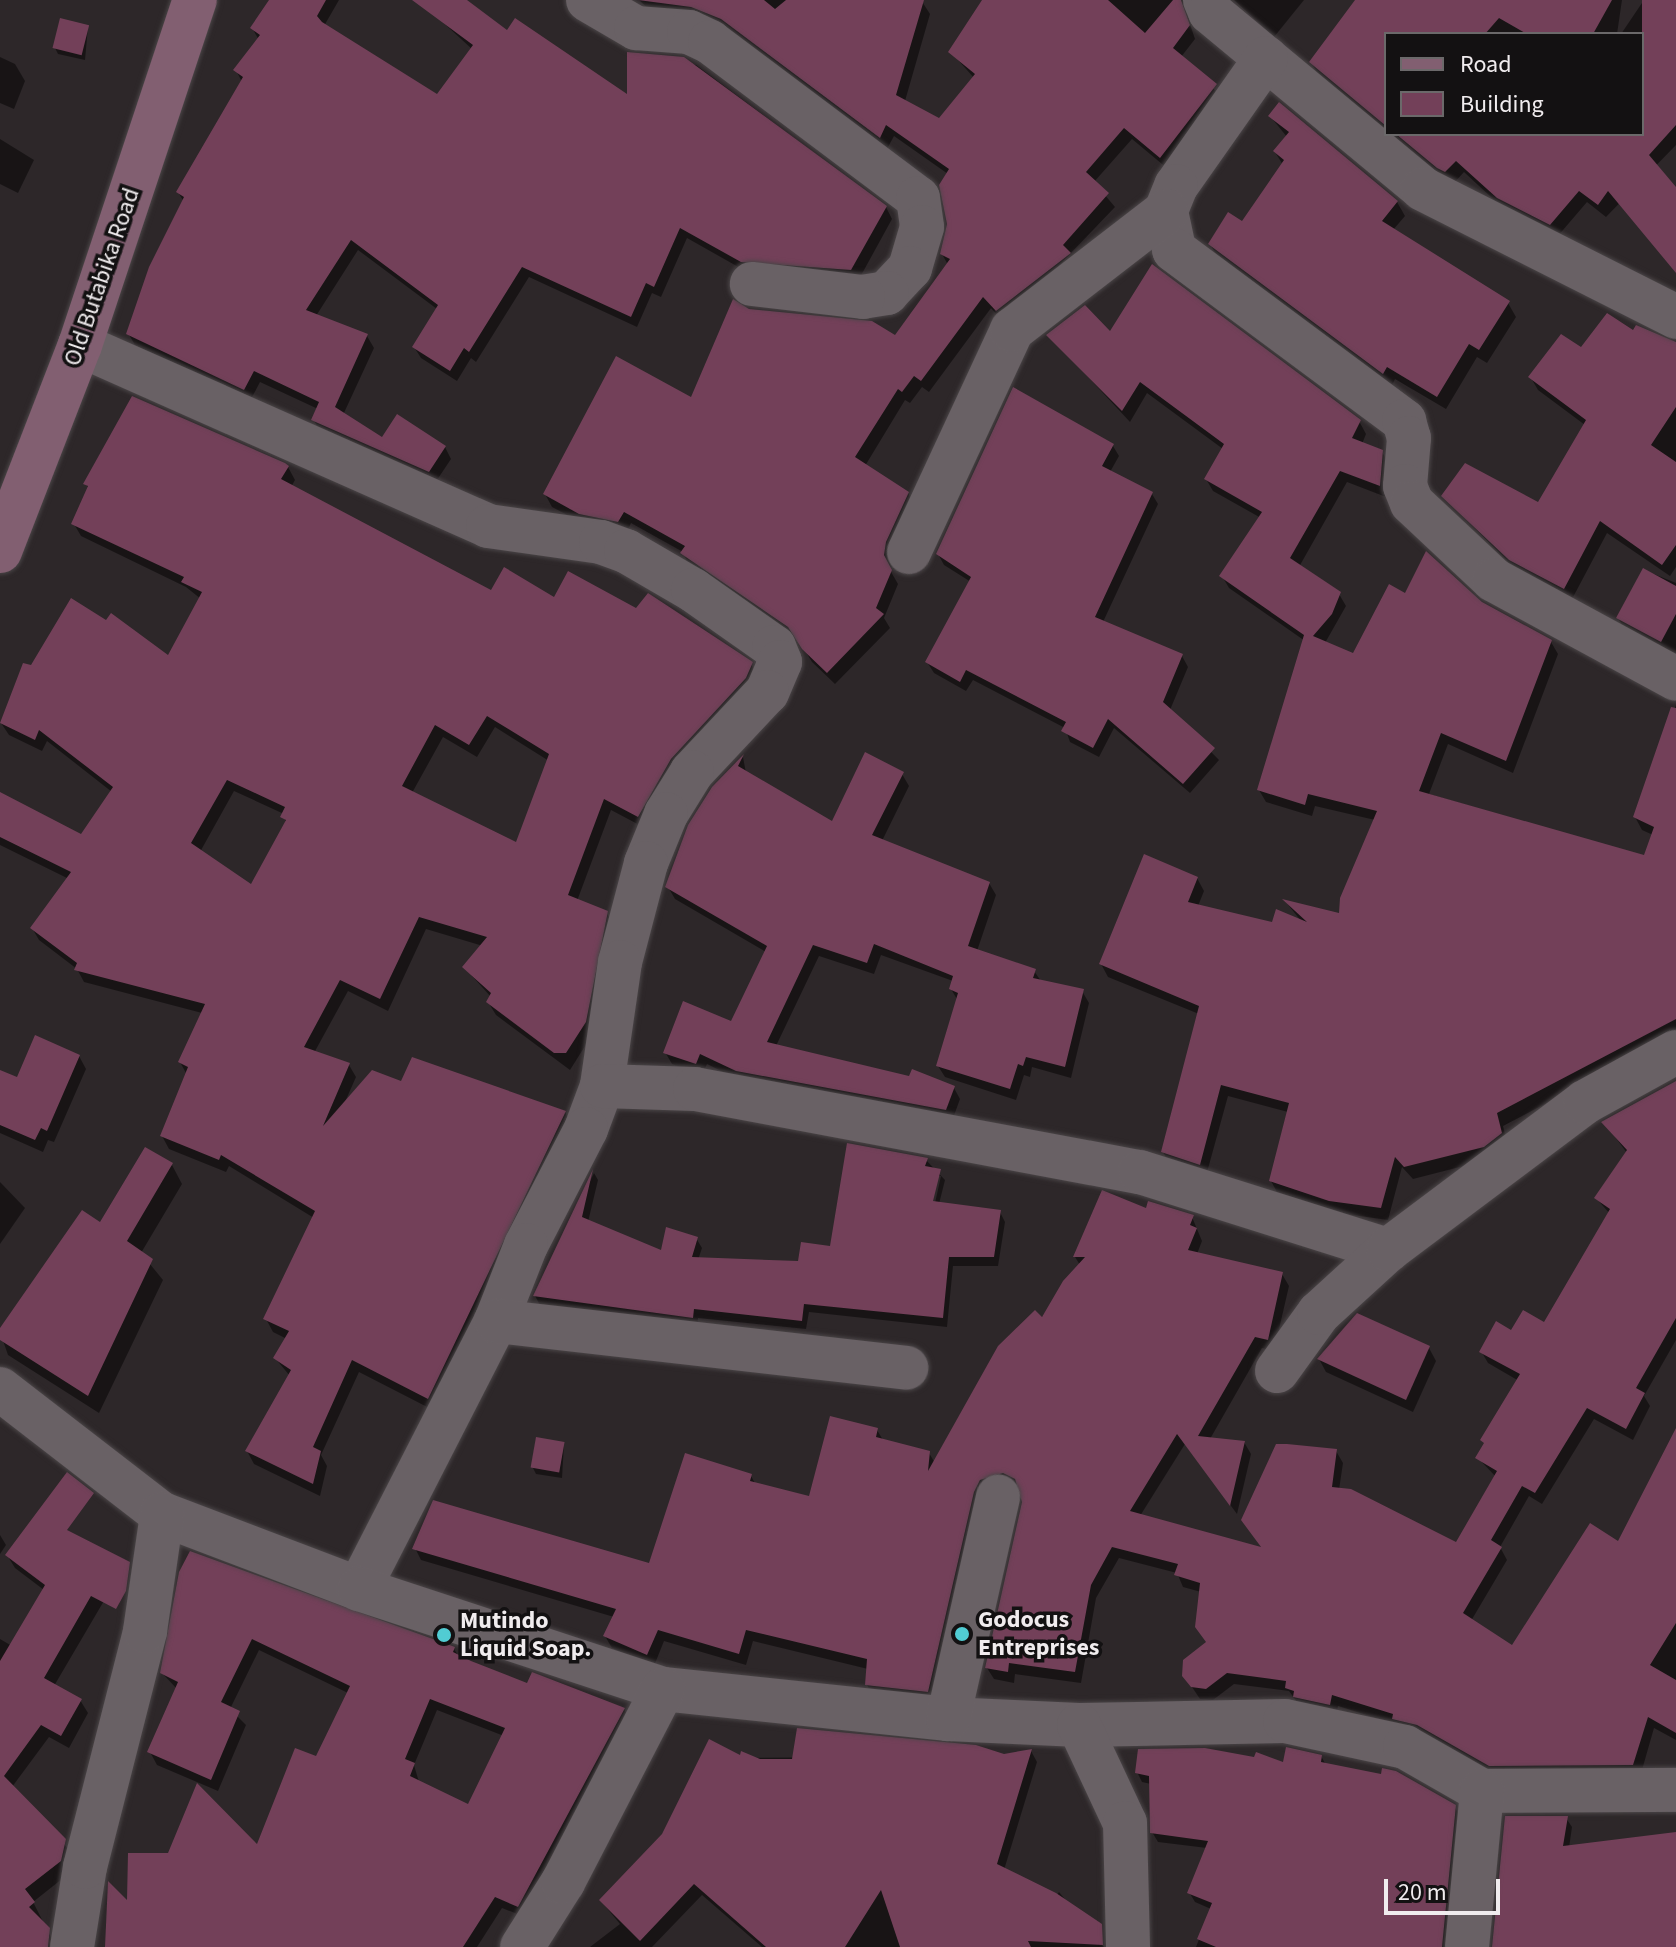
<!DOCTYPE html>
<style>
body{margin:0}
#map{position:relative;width:1676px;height:1947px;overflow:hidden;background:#2d2729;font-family:"Source Sans 3",sans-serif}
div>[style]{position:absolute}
.shadow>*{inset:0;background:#0007}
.building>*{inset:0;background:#734059;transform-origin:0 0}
.roads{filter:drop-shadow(0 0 2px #4a4547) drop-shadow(0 0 2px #4a4547)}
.street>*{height:44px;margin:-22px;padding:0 22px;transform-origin:22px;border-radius:22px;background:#696165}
.secondary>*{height:44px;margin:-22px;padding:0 22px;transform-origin:22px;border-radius:22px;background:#825f71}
.dots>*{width:22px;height:22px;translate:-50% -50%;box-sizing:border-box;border:4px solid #131112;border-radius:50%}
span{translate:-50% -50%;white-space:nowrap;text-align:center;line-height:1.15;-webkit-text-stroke:7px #131112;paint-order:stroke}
.street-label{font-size:24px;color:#f0ecee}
.poi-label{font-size:24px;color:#f0ecee;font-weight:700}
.left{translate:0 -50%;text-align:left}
.legend{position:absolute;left:1384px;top:32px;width:260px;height:104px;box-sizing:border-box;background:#131112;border:2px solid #6b696a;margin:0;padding:10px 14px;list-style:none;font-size:24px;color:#f0ecee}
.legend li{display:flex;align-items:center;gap:16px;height:40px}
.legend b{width:40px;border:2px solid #6b696a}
.scale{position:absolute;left:1384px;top:1879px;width:116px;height:36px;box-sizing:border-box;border:4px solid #f0ecee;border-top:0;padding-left:10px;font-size:24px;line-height:28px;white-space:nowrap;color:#f0ecee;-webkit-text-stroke:6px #131112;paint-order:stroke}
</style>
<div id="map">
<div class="shadow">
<i style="clip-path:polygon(271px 0,339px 0,324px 26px,438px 97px,473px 50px,436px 16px,449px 0,464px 0,507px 33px,629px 98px,629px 54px,696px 65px,886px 207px,892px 219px,858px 281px,749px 273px,687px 238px,661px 297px,652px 293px,637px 327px,529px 277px,476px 362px,471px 358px,457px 381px,421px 358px,414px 347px,437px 309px,358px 250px,316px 316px,367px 336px,374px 348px,343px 415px,383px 440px,445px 447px,451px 459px,435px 483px,320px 432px,314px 420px,318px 409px,260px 382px,250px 401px,135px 345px,128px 333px,184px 202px,178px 192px,242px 82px,236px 70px,259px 40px,252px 28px)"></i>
<i style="clip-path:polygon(639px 0,921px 0,930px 14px,905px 101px,940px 120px,974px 78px,951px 52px,984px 0,1191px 0,1186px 12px,1195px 39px,1181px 57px,1223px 98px,1168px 169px,1132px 139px,1094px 182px,1115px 207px,1004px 323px,991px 308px,929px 392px,922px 387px,910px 403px,905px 400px,865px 466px,908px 493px,915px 506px,892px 556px,890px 570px,898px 584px,884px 618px,890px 628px,835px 684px,812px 662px,798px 639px,689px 566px,683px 552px,631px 523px,626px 534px,588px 526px,552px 507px,545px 494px,692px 399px,748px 311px,895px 338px,948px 265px,942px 254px,949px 224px,948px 174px,894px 136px,887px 149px,656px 16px)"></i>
<i style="clip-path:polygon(1234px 0,1304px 0,1274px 37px)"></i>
<i style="clip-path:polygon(1358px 0,1622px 0,1617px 34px,1386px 34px,1386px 130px,1318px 74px,1311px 62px)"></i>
<i style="clip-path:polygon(1644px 0,1676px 0,1676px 145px,1606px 217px,1587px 202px,1557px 237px,1506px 211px,1464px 172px,1453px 184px,1446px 180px,1390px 134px,1642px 134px,1642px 34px,1621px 34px)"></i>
<i style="clip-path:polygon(88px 27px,85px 60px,58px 54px,55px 48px)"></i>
<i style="clip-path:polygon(0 57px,15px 64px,25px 81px,14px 109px,0 103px)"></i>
<i style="clip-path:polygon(1270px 116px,1397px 202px,1405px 216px,1393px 230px,1508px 303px,1516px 317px,1487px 363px,1477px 357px,1446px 409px,1395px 379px,1391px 387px,1218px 258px,1210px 244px,1242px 224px,1283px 165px,1275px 152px,1287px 137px)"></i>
<i style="clip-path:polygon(0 139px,34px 160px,18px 193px,0 184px)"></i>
<i style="clip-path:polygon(1633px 333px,1676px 344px,1676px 567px,1670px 576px,1607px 533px,1571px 601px,1518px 572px,1443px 496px,1539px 504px,1585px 425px,1538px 390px,1531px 378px,1582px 349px)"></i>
<i style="clip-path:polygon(1111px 334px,1359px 421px,1366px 434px,1362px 444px,1382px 452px,1389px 464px,1386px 497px,1347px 482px,1299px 567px,1339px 594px,1346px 606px,1325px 643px,1353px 656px,1406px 596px,1481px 603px,1551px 642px,1558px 654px,1513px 773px,1448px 744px,1429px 794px,1645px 858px,1653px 835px,1642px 830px,1635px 817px,1676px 705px,1676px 1035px,1503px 1126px,1508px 1146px,1491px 1159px,1413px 1179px,1402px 1167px,1388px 1220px,1338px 1213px,1278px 1194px,1271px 1181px,1288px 1112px,1228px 1096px,1206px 1176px,1170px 1164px,1163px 1152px,1199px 1014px,1108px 977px,1101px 964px,1197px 878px,1204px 891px,1198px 906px,1274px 925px,1301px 921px,1286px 902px,1341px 915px,1375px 820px,1315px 806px,1312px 816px,1266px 802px,1259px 790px,1305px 641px,1229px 588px,1222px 576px,1261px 518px,1213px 491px,1206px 479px,1223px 449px,1147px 393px,1130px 422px,1049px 335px)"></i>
<i style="clip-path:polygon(1014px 390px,1113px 446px,1119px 456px,1110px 472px,1152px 494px,1158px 504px,1103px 622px,1182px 656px,1188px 667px,1170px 710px,1219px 760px,1190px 793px,1114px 728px,1099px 757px,1070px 742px,1065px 728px,973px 680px,966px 691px,934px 673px,927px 662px,971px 582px,944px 565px,938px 554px)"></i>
<i style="clip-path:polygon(evenodd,288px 467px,295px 480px,291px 487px,492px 593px,637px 611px,751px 664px,758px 677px,645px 828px,611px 810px,577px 901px,606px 912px,614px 925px,592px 1035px,570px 1070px,496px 1015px,488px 1002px,491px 997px,464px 967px,483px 946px,426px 929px,388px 1011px,348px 991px,314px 1053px,349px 1065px,356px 1077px,345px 1102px,402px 1083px,565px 1112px,572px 1125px,435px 1411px,359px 1372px,321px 1455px,327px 1466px,320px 1496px,254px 1464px,247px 1451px,290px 1376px,275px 1358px,287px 1339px,273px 1332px,266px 1319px,314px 1218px,229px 1166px,226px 1172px,169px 1149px,162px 1136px,187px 1075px,180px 1062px,202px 1013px,84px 982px,77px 969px,39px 940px,32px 928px,69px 879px,0 845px,0 794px,81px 837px,112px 792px,47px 741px,42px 751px,9px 735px,1px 723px,169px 658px,201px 599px,186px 587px,81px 536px,74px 524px,89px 489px,86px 484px,288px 467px,495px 727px,549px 761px,517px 845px,412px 793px,443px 737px,477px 757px,495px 727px,288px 467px,234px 791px,284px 814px,286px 824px,252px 886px,200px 852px,234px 791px)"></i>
<i style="clip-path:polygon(1644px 570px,1676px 583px,1676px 658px,1625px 630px,1618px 618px)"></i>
<i style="clip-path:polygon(743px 757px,746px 773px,833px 823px,902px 774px,909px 786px,882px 841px,989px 883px,996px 895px,977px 951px,1034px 971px,1041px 981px,1082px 991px,1089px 1003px,1071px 1078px,1032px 1067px,1030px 1077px,1024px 1075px,1016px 1100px,945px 1077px,938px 1066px,958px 1001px,951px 989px,953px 981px,881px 955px,874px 974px,819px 956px,776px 1046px,954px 1088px,960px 1099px,952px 1121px,745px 1083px,707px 1064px,702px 1075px,672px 1064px,665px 1052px,732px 1023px,766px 952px,675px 899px,668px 887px,714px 788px)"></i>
<i style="clip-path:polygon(79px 1056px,86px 1069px,54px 1142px,48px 1140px,43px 1152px,0 1133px,0 1087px)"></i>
<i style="clip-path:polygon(1676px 1083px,1676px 1340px,1644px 1396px,1650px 1406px,1633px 1440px,1594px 1419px,1542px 1504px,1529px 1496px,1500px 1547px,1507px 1560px,1471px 1621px,1513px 1648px,1619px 1544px,1676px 1473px,1676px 1740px,1654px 1728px,1640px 1777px,1497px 1777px,1398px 1725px,1338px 1706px,1336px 1716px,1302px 1709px,1289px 1691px,1234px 1684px,1213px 1700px,1200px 1699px,1184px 1675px,1208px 1643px,1201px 1592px,1183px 1587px,1177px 1573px,1119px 1558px,1096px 1598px,1081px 1683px,1015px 1674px,1014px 1683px,994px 1679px,987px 1668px,1025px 1502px,1021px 1489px,1011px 1484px,935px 1703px,874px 1697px,867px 1685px,868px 1669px,753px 1641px,746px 1665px,664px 1641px,654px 1666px,612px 1648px,605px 1636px,614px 1617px,421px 1560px,415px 1548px,650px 1565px,751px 1476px,756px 1485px,811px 1498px,877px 1430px,883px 1440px,929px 1453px,935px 1463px,1080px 1265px,1075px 1257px,1147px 1210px,1192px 1217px,1202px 1241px,1197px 1254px,1282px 1274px,1289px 1286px,1274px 1351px,1262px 1348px,1210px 1439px,1244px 1442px,1251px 1454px,1237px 1514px,1185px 1444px,1140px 1516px,1263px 1550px,1243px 1520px,1336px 1451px,1343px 1463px,1339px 1490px,1457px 1544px,1496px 1477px,1478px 1458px,1519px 1381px,1488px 1363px,1481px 1351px,1512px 1333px,1545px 1325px,1610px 1214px,1596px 1198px,1627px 1153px,1604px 1122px)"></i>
<i style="clip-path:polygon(evenodd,926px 1160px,945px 1180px,939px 1204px,1000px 1212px,1005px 1222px,998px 1266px,953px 1266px,947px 1327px,809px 1312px,806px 1329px,698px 1318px,697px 1327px,540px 1305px,535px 1296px,594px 1173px,598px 1180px,588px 1222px,662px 1253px,696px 1238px,702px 1248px,698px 1260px,800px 1263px,832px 1249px,926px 1160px,937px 1176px,941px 1176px,933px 1212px,929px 1211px,937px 1176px)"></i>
<i style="clip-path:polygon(172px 1165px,182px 1184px,141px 1253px,163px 1280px,99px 1413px,8px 1355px,0 1332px,100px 1225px)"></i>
<i style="clip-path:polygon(0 1182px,25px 1208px,0 1244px)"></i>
<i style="clip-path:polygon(1429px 1348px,1436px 1361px,1413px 1412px,1326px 1372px,1319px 1359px)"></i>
<i style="clip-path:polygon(564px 1444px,562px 1478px,536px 1474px,533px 1468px)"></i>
<i style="clip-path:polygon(0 1535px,6px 1545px,0 1554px)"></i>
<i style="clip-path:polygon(7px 1555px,108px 1594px,54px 1686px,80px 1700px,88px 1713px,69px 1748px,49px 1737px,12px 1787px,73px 1854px,67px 1875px,33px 1902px,56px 1947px,0 1947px,0 1639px,12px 1646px,44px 1590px,15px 1568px)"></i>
<i style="clip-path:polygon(evenodd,181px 1573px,454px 1649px,459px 1657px,528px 1685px,624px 1709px,631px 1722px,525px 1917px,502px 1908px,477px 1947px,113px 1947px,141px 1855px,258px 1847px,317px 1759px,348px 1693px,259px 1650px,230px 1709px,246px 1725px,218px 1791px,157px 1765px,150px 1752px,177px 1689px,162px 1673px,181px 1573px,437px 1710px,504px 1736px,469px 1806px,419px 1782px,414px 1765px,437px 1710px)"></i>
<i style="clip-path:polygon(1031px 1751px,1037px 1762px,1004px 1870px,1055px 1898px,1059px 1892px,1104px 1947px,762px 1947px,702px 1895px,652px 1947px,590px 1947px,620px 1924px,601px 1901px,740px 1758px,1004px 1756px)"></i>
<i style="clip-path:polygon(1321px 1756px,1326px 1765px,1454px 1806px,1460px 1816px,1447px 1947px,1196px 1947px,1211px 1909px,1195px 1902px,1189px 1892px,1207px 1848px,1158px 1842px,1152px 1832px,1151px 1784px,1142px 1782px,1137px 1772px,1285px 1764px)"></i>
<i style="clip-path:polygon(1566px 1818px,1572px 1827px,1569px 1848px,1676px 1875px,1676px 1947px,1494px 1947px)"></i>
</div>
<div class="building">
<i style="clip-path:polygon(269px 0,326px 0,317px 16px,322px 22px,437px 94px,473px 45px,412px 0,467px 0,507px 30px,515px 18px,627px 94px,627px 52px,684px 57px,887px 206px,851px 270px,741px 262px,680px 228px,654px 287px,646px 283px,631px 317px,522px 267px,469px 352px,464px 348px,450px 371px,412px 347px,438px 305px,351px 240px,306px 310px,368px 334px,335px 407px,382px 437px,397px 414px,446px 446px,429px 472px,311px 420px,319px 402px,254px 371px,244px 390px,126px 334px,149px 267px,184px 197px,176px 192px,243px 77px,233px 70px,260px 35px,250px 28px)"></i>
<i style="clip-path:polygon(638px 0,764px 0,775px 9px,786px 0,924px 0,896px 95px,939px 118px,975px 74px,948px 52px,982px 0,1108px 0,1145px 33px,1173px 0,1181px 0,1190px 25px,1173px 48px,1217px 84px,1160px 158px,1124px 128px,1086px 172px,1109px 193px,1063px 245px,1071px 253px,996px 311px,983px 297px,921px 381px,914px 376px,902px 392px,898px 389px,855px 457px,909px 492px,886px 542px,884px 555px,892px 570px,876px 608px,884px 614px,827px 673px,802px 649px,788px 627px,680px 553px,685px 546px,624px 512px,618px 522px,579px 514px,543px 494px,616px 356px,691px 397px,733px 299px,749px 309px,872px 321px,895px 335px,950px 259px,940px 254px,947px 224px,939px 185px,949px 169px,886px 125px,880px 138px,721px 19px,691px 7px)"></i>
<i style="clip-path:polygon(1355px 0,1612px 0,1593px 34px,1527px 34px,1499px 18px,1485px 34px,1386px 34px,1386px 126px,1309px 62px)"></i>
<i style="clip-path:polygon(1642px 0,1676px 0,1676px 125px,1649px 155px,1676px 187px,1676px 273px,1608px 191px,1598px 205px,1579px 191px,1550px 225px,1497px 198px,1456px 161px,1445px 172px,1437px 168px,1396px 134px,1642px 134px)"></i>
<i style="left:60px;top:18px;width:30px;height:31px;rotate:14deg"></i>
<i style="clip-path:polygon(1279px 102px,1398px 201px,1382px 221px,1510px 301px,1479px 350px,1469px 344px,1437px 397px,1387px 367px,1383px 374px,1208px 244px,1228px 212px,1242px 221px,1284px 160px,1273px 151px,1289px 132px,1268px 116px)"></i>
<i style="clip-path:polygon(1152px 264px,1361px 420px,1352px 438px,1383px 450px,1380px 486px,1340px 471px,1290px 558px,1341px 592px,1332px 614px,1313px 636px,1353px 653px,1389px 584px,1405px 593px,1426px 551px,1482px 602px,1552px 640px,1506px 761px,1441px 733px,1419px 791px,1644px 855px,1654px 827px,1633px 817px,1671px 707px,1676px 708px,1676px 1019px,1497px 1113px,1502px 1133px,1484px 1147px,1404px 1167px,1395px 1157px,1381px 1208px,1329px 1201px,1269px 1181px,1289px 1103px,1221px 1085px,1200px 1165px,1161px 1152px,1199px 1006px,1099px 964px,1144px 854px,1198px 877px,1188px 902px,1272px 922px,1276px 909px,1307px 922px,1282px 899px,1339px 913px,1340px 898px,1377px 811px,1308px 794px,1305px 805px,1257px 790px,1304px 635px,1219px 576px,1262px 512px,1204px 479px,1224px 444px,1140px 382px,1122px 411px,1046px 335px,1085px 305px,1110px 331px)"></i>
<i style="clip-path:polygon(1607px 313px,1633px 330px,1636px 325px,1676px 342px,1676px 407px,1651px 445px,1676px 462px,1676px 545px,1662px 565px,1600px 521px,1564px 589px,1509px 560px,1441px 496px,1465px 463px,1538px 502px,1586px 420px,1528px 377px,1561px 334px,1581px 347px)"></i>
<i style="clip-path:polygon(1013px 387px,1114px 444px,1102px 466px,1153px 492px,1095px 617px,1183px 654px,1163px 702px,1215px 748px,1183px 784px,1108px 719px,1093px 748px,1061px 731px,1066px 722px,966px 670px,960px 682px,925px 662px,971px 577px,936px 554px)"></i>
<i style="clip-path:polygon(evenodd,132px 396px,285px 463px,289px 466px,281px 479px,491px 590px,504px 567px,554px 597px,568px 571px,636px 608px,648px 593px,753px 662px,746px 678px,671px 759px,638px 817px,604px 799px,568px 895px,608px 911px,586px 1022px,566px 1053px,554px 1053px,486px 1002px,491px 993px,462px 967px,487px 937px,419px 917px,380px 999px,340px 980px,304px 1047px,350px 1063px,323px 1126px,372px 1070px,401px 1081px,412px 1057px,566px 1111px,428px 1399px,352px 1360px,313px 1447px,321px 1451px,313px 1484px,245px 1451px,291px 1370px,273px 1358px,289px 1331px,263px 1319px,315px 1211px,221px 1155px,219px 1160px,160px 1136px,188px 1067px,178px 1062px,205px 1004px,74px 970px,77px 963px,30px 928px,71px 872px,0 837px,0 792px,81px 834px,113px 787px,39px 730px,35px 740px,0 723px,23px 663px,31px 665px,71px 598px,106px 620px,111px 613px,168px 655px,202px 592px,181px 582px,184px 577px,71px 524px,88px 486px,83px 484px,132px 396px,487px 716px,549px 754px,516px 842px,402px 786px,435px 725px,469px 745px,487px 716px,132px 396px,227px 780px,285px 807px,280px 817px,286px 820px,251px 884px,191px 843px,227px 780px)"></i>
<i style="clip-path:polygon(1643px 568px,1676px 586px,1676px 614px,1661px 642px,1616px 618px)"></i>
<i style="clip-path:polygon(865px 752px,904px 772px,872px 835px,990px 882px,968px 946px,1036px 969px,1033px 978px,1084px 989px,1065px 1067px,1026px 1057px,1023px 1066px,1018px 1064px,1010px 1089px,936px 1066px,958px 993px,949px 989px,953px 976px,874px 944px,867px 963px,813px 945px,767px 1042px,909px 1076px,912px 1069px,955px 1086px,946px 1110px,736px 1071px,700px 1054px,696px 1064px,663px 1053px,683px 1001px,731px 1021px,767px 946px,665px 887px,688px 825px,712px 787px,744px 754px,738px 766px,832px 821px)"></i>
<i style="clip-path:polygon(35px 1035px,80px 1055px,47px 1131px,41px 1128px,35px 1140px,0 1125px,0 1070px,17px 1077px)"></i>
<i style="clip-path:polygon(1676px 1081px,1676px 1318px,1636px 1388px,1645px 1393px,1626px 1429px,1587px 1408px,1535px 1493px,1522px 1486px,1491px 1540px,1502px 1547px,1463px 1613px,1512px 1645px,1590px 1523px,1618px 1541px,1676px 1428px,1676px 1623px,1650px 1665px,1676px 1680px,1676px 1733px,1648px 1717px,1633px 1765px,1489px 1766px,1417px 1725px,1392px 1719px,1393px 1714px,1332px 1695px,1330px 1705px,1293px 1697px,1294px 1691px,1285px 1688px,1286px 1681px,1227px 1673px,1206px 1689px,1191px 1687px,1182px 1676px,1183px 1660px,1206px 1642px,1195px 1627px,1200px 1583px,1174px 1575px,1178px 1564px,1112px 1547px,1091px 1585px,1075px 1672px,1009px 1663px,1008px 1672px,985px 1668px,1022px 1502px,1015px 1479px,1003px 1473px,980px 1480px,974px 1492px,928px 1692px,865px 1685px,867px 1659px,746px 1630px,739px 1654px,658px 1630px,647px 1655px,603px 1636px,616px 1609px,412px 1549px,433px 1500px,649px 1563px,685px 1453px,752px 1474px,750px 1481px,809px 1496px,830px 1416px,878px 1428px,876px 1437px,930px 1451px,928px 1471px,998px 1346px,1035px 1310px,1042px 1317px,1063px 1281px,1085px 1257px,1073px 1257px,1102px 1190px,1146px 1208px,1148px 1201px,1194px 1215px,1190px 1225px,1197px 1228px,1188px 1250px,1283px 1272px,1268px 1340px,1255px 1337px,1198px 1436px,1245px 1441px,1230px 1506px,1177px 1434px,1130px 1511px,1261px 1547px,1241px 1520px,1276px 1444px,1287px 1444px,1337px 1449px,1332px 1487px,1351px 1489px,1456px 1542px,1497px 1471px,1475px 1458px,1484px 1443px,1480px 1440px,1520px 1374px,1479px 1352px,1496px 1321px,1511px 1330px,1523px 1310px,1544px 1322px,1610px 1209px,1594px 1198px,1627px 1150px,1601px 1122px)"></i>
<i style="clip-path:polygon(847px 1143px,928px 1158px,925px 1166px,941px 1169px,933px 1201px,1001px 1210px,994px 1257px,949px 1257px,943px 1318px,804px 1304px,802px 1321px,694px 1309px,693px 1318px,533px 1296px,593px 1169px,582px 1217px,661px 1250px,666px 1227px,698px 1237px,692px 1257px,798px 1261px,801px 1242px,830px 1246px)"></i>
<i style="clip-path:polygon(145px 1147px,173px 1163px,127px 1241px,153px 1259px,88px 1396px,0 1340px,0 1328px,82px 1210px,100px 1222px)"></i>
<i style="clip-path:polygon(1357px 1313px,1430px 1346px,1406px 1400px,1317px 1359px)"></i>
<i style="left:536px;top:1437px;width:29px;height:31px;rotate:10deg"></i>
<i style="clip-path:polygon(67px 1472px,94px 1493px,67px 1530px,130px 1562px,126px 1591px,116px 1609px,91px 1596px,44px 1678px,82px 1699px,61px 1736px,41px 1725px,4px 1776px,66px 1839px,61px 1861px,25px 1889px,35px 1902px,29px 1907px,50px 1928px,48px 1947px,0 1947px,0 1661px,45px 1585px,5px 1555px)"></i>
<i style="clip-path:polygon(evenodd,190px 1551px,455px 1647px,453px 1652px,471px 1661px,527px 1683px,532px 1672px,625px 1708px,518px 1907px,495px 1897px,463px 1947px,105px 1947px,108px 1881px,127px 1900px,128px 1853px,168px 1853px,197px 1783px,257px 1844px,295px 1748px,316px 1756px,350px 1686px,252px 1639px,221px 1702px,240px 1711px,211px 1780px,147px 1752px,178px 1682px,160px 1673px,179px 1572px,190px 1551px,430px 1699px,505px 1728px,468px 1804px,410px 1776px,415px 1763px,405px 1759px,430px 1699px)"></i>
<i style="clip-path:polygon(797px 1728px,976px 1745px,1004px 1754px,1032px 1749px,997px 1864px,1056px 1893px,1102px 1924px,1103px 1945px,1028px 1941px,1031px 1947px,900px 1947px,881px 1890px,845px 1947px,766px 1947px,694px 1884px,640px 1941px,599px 1900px,662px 1834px,709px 1739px,740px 1755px,741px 1751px,760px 1759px,792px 1759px)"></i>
<i style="clip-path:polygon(1286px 1747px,1322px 1755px,1321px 1762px,1381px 1774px,1382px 1768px,1396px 1771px,1456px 1805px,1442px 1947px,1216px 1947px,1197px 1939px,1212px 1903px,1187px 1893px,1208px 1841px,1150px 1833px,1149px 1776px,1135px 1773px,1138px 1749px,1205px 1748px,1254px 1757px,1256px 1752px,1283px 1762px)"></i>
<i style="clip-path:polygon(1505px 1816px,1568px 1816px,1563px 1846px,1676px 1832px,1676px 1947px,1492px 1947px)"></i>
</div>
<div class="roads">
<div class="street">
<i style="left:588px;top:0;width:56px;rotate:30.3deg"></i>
<i style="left:636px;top:28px;width:53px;rotate:4.3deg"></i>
<i style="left:689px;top:32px;width:23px;rotate:25deg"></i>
<i style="left:710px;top:42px;width:260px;rotate:36.9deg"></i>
<i style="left:918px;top:198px;width:29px;rotate:82deg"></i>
<i style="left:922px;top:227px;width:43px;rotate:106.3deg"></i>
<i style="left:910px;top:268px;width:34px;rotate:133deg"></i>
<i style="left:887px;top:293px;width:24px;rotate:171deg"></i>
<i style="left:863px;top:297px;width:112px;rotate:-173.3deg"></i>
<i style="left:1205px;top:0;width:13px;rotate:67deg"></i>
<i style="left:1210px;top:12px;width:277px;rotate:39.7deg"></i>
<i style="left:1423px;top:189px;width:284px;rotate:26.8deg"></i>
<i style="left:1266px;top:58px;width:156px;rotate:125.1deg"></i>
<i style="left:1176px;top:186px;width:27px;rotate:112deg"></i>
<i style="left:1166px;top:211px;width:40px;rotate:78deg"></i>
<i style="left:1174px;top:250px;width:287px;rotate:36.6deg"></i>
<i style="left:1404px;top:421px;width:18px;rotate:74deg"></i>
<i style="left:1409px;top:438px;width:48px;rotate:94.8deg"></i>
<i style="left:1405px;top:486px;width:18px;rotate:68deg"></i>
<i style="left:1412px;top:503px;width:112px;rotate:43.2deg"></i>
<i style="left:1494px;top:580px;width:207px;rotate:28.5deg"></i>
<i style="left:80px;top:345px;width:446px;rotate:23.9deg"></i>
<i style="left:488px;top:526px;width:114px;rotate:8.1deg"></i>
<i style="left:601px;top:542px;width:27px;rotate:20deg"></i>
<i style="left:626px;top:551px;width:78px;rotate:30.2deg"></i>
<i style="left:693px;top:590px;width:99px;rotate:35.1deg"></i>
<i style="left:774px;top:647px;width:16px;rotate:68deg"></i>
<i style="left:780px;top:662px;width:33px;rotate:113deg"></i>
<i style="left:767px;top:692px;width:110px;rotate:133.2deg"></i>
<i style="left:692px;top:772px;width:49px;rotate:121.8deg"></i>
<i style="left:666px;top:814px;width:53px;rotate:112.2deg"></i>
<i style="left:646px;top:863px;width:102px;rotate:104.7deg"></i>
<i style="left:620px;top:962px;width:125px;rotate:98.3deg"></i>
<i style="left:602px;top:1086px;width:46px;rotate:110.4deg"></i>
<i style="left:586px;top:1129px;width:131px;rotate:117.3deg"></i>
<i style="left:526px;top:1245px;width:82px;rotate:111.5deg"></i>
<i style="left:496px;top:1321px;width:301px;rotate:117.1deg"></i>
<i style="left:909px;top:552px;width:245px;rotate:-65.1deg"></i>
<i style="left:1012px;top:330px;width:195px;rotate:-37.7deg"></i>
<i style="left:602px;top:1086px;width:93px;rotate:1.8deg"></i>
<i style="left:695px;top:1089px;width:453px;rotate:10.6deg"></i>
<i style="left:1140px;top:1172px;width:260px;rotate:17.5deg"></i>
<i style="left:496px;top:1321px;width:413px;rotate:6.5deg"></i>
<i style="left:1277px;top:1371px;width:72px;rotate:-54.1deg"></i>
<i style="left:1319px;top:1313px;width:93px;rotate:-42.4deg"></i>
<i style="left:1388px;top:1250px;width:246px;rotate:-36.9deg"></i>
<i style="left:1585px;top:1102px;width:104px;rotate:-28.8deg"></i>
<i style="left:0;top:1389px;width:205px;rotate:37.7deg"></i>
<i style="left:162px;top:1514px;width:211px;rotate:20.8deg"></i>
<i style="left:359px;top:1589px;width:320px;rotate:18.2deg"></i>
<i style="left:663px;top:1689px;width:287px;rotate:6deg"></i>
<i style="left:948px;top:1719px;width:131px;rotate:2.6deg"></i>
<i style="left:1079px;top:1725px;width:206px;rotate:-1.1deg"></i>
<i style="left:1285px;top:1721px;width:123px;rotate:12.2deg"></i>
<i style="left:1405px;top:1747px;width:89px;rotate:29.7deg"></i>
<i style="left:1482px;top:1791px;width:194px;rotate:-0.3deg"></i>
<i style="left:948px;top:1719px;width:228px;rotate:-77.3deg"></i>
<i style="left:1079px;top:1725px;width:108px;rotate:64.9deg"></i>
<i style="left:1125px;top:1823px;width:124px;rotate:88.6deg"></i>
<i style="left:72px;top:1947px;width:81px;rotate:-80.8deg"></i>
<i style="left:85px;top:1867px;width:244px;rotate:-75.7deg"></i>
<i style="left:145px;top:1631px;width:118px;rotate:-81.7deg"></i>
<i style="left:522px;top:1947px;width:77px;rotate:-57.8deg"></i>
<i style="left:563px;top:1882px;width:217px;rotate:-62.6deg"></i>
<i style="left:1467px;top:1947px;width:157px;rotate:-84.5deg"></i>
</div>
<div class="secondary">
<i style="left:0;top:551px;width:221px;rotate:-68.8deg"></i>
<i style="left:80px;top:345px;width:364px;rotate:-71.6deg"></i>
</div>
</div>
<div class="dots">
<i style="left:962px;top:1634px;background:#51ccd3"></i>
<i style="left:444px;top:1635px;background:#51ccd3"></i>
</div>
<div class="street-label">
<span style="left:102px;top:277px;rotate:-71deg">Old Butabika Road</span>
</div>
<div class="poi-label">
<span class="left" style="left:978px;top:1634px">Godocus<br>Entreprises</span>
<span class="left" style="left:460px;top:1635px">Mutindo<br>Liquid Soap.</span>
</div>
<ul class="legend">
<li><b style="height:10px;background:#825f71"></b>Road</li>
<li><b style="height:22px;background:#734059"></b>Building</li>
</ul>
<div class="scale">20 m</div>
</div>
